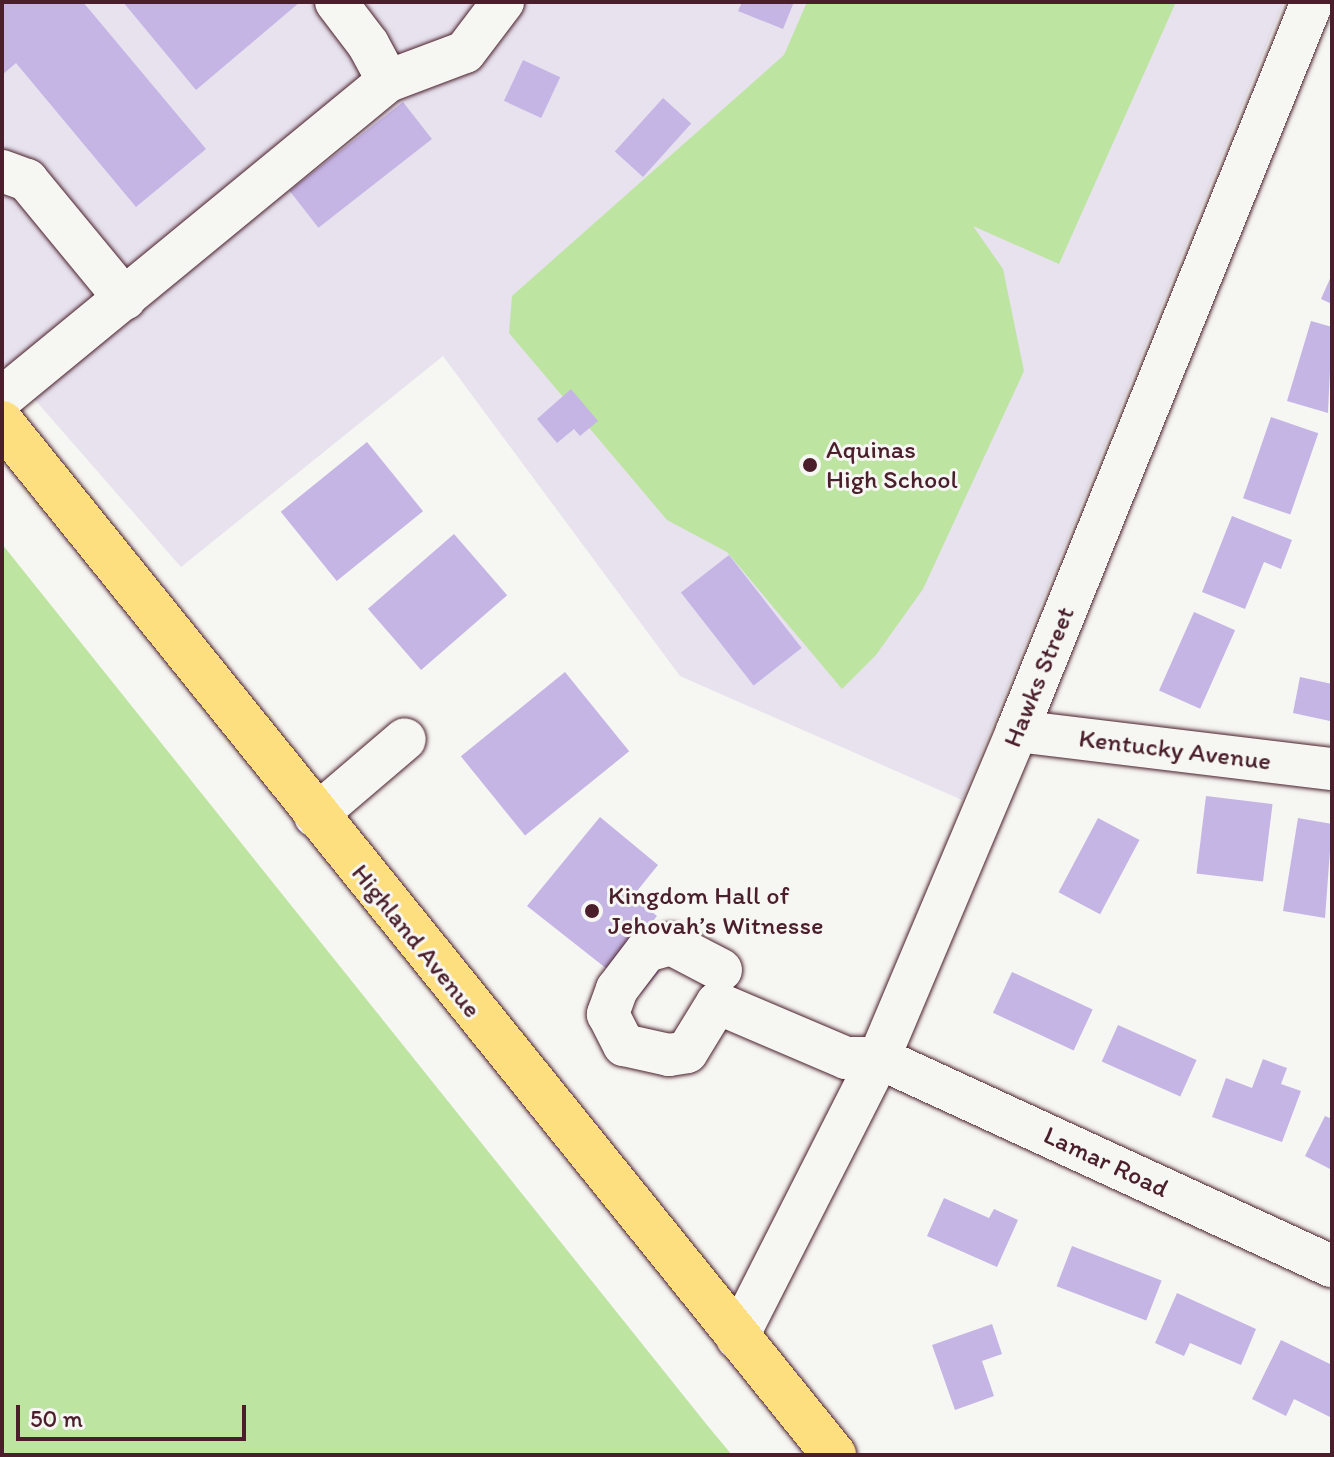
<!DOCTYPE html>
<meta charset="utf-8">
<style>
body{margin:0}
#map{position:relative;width:1334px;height:1457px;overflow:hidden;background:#f6f6f2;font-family:Itim,sans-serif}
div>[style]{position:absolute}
.built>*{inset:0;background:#e7e2ee}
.green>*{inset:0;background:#bde5a1}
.building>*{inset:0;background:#c5b5e5;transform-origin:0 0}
.roads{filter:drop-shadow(0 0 2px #4a1f2b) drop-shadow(0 0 2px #4a1f2b)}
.minor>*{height:42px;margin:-21px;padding:0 21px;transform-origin:21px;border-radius:21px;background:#f6f6f2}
.major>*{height:44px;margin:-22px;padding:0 22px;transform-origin:22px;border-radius:22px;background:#fddf80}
.dots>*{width:22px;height:22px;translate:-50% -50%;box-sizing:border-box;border:4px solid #f6f6f2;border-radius:50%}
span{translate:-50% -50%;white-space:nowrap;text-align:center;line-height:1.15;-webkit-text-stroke:6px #f6f6f2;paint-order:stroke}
.poi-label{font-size:26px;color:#4a1f2b}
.left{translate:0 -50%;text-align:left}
.street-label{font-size:26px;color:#4a1f2b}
.frame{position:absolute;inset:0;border:4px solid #4a1f2b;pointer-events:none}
.scale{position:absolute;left:16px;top:1405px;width:230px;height:36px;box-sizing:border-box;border:4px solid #4a1f2b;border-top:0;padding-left:10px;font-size:24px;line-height:28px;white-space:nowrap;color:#4a1f2b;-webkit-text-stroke:6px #f6f6f2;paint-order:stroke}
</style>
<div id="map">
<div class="built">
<i style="clip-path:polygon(2px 2px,1284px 2px,962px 800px,680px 676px,443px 356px,181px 567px,2px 362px)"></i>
</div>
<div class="green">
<i style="clip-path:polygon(807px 2px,1176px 2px,1059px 264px,973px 226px,1003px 269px,1024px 371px,923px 589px,876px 655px,842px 689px,727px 552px,667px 520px,509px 333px,512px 296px,784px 55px)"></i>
<i style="clip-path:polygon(2px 544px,707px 1425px,732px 1455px,2px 1455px)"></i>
</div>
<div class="building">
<i style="clip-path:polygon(2px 2px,83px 2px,206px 149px,136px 207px,16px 63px,2px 75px)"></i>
<i style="clip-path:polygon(123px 2px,300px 2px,196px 90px)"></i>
<i style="clip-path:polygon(742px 2px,794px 2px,783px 29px,738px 11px)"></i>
<i style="left:523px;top:60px;width:41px;height:45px;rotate:25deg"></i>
<i style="left:663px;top:98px;width:38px;height:72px;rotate:42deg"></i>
<i style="left:403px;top:102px;width:47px;height:144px;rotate:52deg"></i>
<i style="clip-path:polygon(1332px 274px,1332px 304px,1321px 299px)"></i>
<i style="clip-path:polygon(1311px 321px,1332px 327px,1328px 413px,1287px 401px)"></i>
<i style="clip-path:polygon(571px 389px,598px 421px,580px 436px,574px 429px,557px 443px,537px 419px)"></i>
<i style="left:1271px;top:417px;width:50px;height:86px;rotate:19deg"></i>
<i style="left:367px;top:442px;width:89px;height:111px;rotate:51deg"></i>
<i style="clip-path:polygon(1232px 516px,1292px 540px,1281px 569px,1264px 562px,1245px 609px,1202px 592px)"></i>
<i style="left:454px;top:534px;width:81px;height:114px;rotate:49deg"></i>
<i style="left:729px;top:555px;width:118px;height:61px;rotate:52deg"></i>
<i style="left:1194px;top:612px;width:45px;height:86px;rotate:24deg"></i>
<i style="left:565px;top:672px;width:102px;height:134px;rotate:51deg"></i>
<i style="clip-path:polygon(1300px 677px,1332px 684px,1330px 721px,1293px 713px)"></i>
<i style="left:1206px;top:796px;width:67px;height:78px;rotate:7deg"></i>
<i style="clip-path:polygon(600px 817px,658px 865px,633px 896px,657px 916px,631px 949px,659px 972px,640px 995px,527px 906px)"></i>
<i style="left:1098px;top:818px;width:47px;height:84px;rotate:28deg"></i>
<i style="clip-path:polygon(1298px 818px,1332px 824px,1325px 918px,1283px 911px)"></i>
<i style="left:1012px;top:972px;width:89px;height:45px;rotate:25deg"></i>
<i style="left:1118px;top:1025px;width:86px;height:40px;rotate:24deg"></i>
<i style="clip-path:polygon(1263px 1059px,1287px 1068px,1281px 1084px,1301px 1091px,1282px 1142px,1212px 1117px,1226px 1078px,1252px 1088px)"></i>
<i style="clip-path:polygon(1325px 1116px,1332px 1119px,1332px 1170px,1305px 1156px)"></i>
<i style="clip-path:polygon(944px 1198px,989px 1218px,994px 1209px,1018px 1220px,997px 1267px,927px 1236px)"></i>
<i style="left:1072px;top:1246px;width:96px;height:43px;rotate:21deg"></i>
<i style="clip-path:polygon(1177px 1293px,1256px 1329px,1241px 1365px,1190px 1343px,1184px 1356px,1155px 1343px)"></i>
<i style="clip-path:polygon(992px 1324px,1002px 1354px,982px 1361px,994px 1396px,955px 1410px,932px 1345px)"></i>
<i style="clip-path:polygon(1281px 1340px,1332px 1365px,1332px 1418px,1294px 1399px,1286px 1416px,1252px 1399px)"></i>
</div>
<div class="roads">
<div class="minor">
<i style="left:336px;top:2px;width:53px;rotate:52.7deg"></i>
<i style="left:368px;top:44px;width:42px;rotate:61.6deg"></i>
<i style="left:2px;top:171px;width:27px;rotate:20deg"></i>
<i style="left:27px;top:180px;width:154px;rotate:50.5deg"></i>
<i style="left:2px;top:398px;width:499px;rotate:-39.4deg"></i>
<i style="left:388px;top:81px;width:82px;rotate:-20.6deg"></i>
<i style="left:465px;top:52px;width:63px;rotate:-52.8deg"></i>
<i style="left:1017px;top:731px;width:317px;rotate:6.9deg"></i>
<i style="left:315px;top:816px;width:118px;rotate:-40.5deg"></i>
<i style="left:721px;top:970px;width:56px;rotate:-152.5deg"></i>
<i style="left:671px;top:944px;width:26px;rotate:164deg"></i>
<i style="left:646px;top:951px;width:48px;rotate:127.3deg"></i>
<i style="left:617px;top:989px;width:27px;rotate:110deg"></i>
<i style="left:608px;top:1014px;width:35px;rotate:63deg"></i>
<i style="left:624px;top:1045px;width:46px;rotate:12.5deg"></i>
<i style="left:669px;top:1055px;width:18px;rotate:-9deg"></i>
<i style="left:687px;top:1052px;width:57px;rotate:-58.5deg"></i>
<i style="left:717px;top:1003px;width:140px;rotate:23.1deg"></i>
<i style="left:846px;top:1058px;width:33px"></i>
<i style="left:879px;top:1058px;width:498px;rotate:24.7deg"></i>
<i style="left:737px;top:1338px;width:314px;rotate:-63.1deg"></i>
<i style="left:879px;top:1058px;width:355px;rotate:-67.1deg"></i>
<i style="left:1017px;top:731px;width:786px;rotate:-67.97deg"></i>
</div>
<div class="major">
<i style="left:2px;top:423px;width:1326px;rotate:51.12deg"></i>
</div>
</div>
<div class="dots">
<i style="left:810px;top:465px;background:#4a1f2b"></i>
<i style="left:592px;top:911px;background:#4a1f2b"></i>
</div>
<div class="poi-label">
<span class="left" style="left:826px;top:465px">Aquinas<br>High School</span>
<span class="left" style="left:608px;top:911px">Kingdom Hall of<br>Jehovah’s Witnesse</span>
</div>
<div class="street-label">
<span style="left:1039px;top:677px;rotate:-68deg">Hawks Street</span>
<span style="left:1175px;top:750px;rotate:7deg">Kentucky Avenue</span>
<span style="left:416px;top:941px;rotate:51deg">Highland Avenue</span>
<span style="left:1106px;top:1162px;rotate:25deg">Lamar Road</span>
</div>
<div class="frame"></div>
<div class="scale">50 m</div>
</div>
